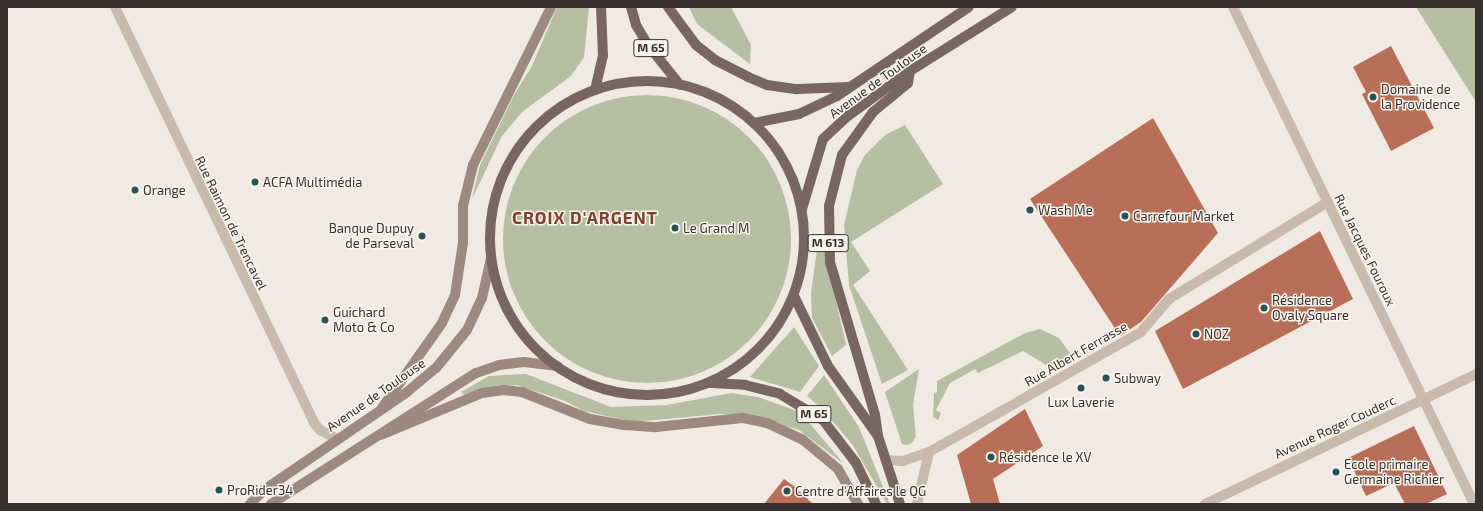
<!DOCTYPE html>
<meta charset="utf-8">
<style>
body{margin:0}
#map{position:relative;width:1483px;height:511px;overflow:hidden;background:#f1eae2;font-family:"Exo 2",sans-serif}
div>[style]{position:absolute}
.green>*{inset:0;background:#b6bfa3}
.round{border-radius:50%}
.building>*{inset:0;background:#b96f57}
.street>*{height:10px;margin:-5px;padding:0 5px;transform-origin:5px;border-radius:5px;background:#c9baae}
.secondary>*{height:10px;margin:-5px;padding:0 5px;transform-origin:5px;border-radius:5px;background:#9c8a80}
.primary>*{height:10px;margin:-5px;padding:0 5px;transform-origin:5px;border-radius:5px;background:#78675f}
.primary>.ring{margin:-5px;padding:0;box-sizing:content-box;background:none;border:10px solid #78675f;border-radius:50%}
.dots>*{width:11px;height:11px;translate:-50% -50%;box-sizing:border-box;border:2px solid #f9f4ee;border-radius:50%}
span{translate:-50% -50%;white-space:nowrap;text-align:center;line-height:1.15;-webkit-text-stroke:3px #f9f4ee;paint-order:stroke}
.shield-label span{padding:1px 3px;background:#f9f4ee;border:1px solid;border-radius:3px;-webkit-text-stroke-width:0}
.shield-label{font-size:12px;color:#38302c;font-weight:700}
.street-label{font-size:13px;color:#38302c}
.poi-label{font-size:13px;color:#38302c}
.left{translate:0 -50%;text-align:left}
.right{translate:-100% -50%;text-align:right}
.district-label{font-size:17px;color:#7f402d;font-weight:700;letter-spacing:1px}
.frame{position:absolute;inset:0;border:8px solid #38302c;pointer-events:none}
</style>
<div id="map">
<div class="green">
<i style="clip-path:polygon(557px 7px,589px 7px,584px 57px,571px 76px,522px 112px,502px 136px,472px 199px,480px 165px,515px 93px,532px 66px)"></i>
<i style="clip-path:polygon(689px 7px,731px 7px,751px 45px,750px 64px,697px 24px)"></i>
<i style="clip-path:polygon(1416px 7px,1476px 7px,1476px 102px)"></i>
<i class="round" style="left:503px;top:95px;width:288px;height:288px"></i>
<i style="clip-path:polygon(905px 125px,943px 184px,851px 242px,870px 271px,853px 285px,908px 370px,882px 384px,849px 285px,844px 225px,857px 170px,865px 155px,885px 135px)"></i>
<i style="clip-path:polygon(817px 250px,825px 251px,846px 345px,832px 356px,812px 318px,811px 293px)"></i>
<i style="clip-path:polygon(794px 327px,819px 366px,800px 392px,750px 377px)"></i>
<i style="clip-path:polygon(1040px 329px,1059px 338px,1070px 353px,1067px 363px,1065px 360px,1065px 364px,1053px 369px,1023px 351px,978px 373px,975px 369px,950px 383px,936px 410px,941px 413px,938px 420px,933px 417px,934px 393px,937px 392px,937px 381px,1025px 333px)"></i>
<i style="clip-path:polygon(919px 369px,913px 405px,916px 437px,911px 444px,905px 445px,902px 444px,885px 392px)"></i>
<i style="clip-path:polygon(526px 374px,611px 407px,667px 405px,731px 393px,758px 397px,800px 412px,844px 464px,799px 430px,751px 416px,720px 414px,634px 422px,584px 411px,565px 401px,517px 385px,489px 388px,465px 396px,461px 392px,489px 376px)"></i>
<i style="clip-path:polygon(824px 375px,859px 427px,890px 504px,887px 504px,852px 444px,822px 409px,807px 396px)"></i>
</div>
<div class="building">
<i style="clip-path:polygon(1391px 46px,1434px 128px,1391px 151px,1362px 94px,1366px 92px,1353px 67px)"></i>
<i style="clip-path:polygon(1153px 118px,1218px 233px,1141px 322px,1120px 336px,1030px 199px)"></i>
<i style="clip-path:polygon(1320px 231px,1353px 299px,1183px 389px,1155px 331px)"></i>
<i style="clip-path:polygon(1025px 409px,1043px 446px,993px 479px,1000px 504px,971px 504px,957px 455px)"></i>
<i style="clip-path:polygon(1414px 426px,1447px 494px,1426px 504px,1405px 504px,1394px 483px,1366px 496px,1348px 458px)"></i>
<i style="clip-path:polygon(784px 479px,795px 487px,813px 504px,764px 504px)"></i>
</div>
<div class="street">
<i style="left:115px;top:7px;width:461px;rotate:64.4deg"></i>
<i style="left:314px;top:423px;width:9px;rotate:49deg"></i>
<i style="left:320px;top:430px;width:19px;rotate:28deg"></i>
<i style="left:1233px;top:7px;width:552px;rotate:64.13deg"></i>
<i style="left:886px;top:460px;width:17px;rotate:3deg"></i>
<i style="left:903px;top:461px;width:28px;rotate:-19deg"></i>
<i style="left:929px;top:452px;width:244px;rotate:-29.5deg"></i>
<i style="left:1141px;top:332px;width:43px;rotate:-49.7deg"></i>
<i style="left:1169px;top:299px;width:186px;rotate:-31.4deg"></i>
<i style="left:917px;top:504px;width:53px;rotate:-77deg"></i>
<i style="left:1205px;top:504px;width:301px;rotate:-25.6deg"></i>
</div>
<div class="secondary">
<i style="left:382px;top:408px;width:104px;rotate:-54.8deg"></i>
<i style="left:442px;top:323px;width:31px;rotate:-65deg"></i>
<i style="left:455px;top:295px;width:53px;rotate:-81.3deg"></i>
<i style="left:463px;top:243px;width:37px;rotate:-90deg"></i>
<i style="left:463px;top:206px;width:42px;rotate:-76.3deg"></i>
<i style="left:473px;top:165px;width:176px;rotate:-63.7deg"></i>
<i style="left:381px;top:435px;width:109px;rotate:-22.6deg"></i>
<i style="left:482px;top:393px;width:21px;rotate:-8deg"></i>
<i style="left:503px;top:390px;width:19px;rotate:6deg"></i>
<i style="left:522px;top:392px;width:73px;rotate:21.7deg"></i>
<i style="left:590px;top:419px;width:36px;rotate:10deg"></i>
<i style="left:625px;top:425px;width:31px;rotate:4deg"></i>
<i style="left:656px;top:427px;width:87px;rotate:-5.9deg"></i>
<i style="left:743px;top:418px;width:25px;rotate:12deg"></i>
<i style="left:767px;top:423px;width:40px;rotate:25deg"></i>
<i style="left:803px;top:440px;width:45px;rotate:39.6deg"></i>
<i style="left:838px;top:469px;width:40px;rotate:60.3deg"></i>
<i style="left:250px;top:504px;width:20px;rotate:-45deg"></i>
<i style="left:264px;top:490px;width:173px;rotate:-34.4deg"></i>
<i style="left:407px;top:392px;width:38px;rotate:-40deg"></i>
<i style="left:436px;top:368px;width:49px;rotate:-50.8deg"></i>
<i style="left:467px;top:330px;width:35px;rotate:-65deg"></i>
<i style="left:482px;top:298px;width:41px;rotate:-77.3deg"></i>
<i style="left:271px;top:504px;width:243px;rotate:-32.6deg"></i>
<i style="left:476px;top:373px;width:24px;rotate:-19deg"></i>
<i style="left:499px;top:365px;width:25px;rotate:-7deg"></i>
<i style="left:524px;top:362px;width:34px;rotate:7deg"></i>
</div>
<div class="primary">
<i style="left:631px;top:7px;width:19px;rotate:74deg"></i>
<i style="left:636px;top:25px;width:23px;rotate:59deg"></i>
<i style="left:648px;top:45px;width:51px;rotate:51.3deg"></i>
<i style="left:668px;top:7px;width:47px;rotate:53.6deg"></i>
<i style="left:696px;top:45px;width:24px;rotate:38deg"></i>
<i style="left:715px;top:60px;width:37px;rotate:27deg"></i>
<i style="left:748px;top:77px;width:21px;rotate:23deg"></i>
<i style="left:767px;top:85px;width:30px;rotate:8deg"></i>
<i style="left:797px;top:89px;width:52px;rotate:-2.2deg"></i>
<i class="ring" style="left:490px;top:81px;width:304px;height:304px"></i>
<i style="left:595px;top:90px;width:35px;rotate:-77deg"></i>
<i style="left:603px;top:56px;width:49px;rotate:-92.3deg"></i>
<i style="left:754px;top:123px;width:46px;rotate:-11.3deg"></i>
<i style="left:799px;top:114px;width:42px;rotate:-25.3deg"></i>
<i style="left:837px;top:96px;width:159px;rotate:-34deg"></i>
<i style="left:802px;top:209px;width:73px;rotate:-73.3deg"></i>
<i style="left:823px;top:139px;width:34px;rotate:-43deg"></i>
<i style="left:848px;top:116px;width:77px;rotate:-36deg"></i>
<i style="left:910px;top:71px;width:120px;rotate:-32.1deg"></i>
<i style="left:794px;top:296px;width:78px;rotate:64.1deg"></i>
<i style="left:828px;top:366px;width:86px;rotate:54.5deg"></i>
<i style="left:878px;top:436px;width:71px;rotate:72.1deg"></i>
<i style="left:711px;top:383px;width:34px;rotate:3deg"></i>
<i style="left:745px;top:385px;width:36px;rotate:14deg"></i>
<i style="left:780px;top:394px;width:50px;rotate:31.2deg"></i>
<i style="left:823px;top:420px;width:54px;rotate:52.5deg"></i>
<i style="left:856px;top:463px;width:46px;rotate:64deg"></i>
<i style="left:878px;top:436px;width:21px;rotate:-98deg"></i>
<i style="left:875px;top:415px;width:159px;rotate:-106.4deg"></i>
<i style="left:830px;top:262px;width:56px;rotate:-91deg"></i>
<i style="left:829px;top:206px;width:53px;rotate:-75.7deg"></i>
<i style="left:842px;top:155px;width:53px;rotate:-54.2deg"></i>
<i style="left:873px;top:112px;width:45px;rotate:-39.6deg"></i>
<i style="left:908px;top:83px;width:12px;rotate:-81deg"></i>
</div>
<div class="dots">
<i style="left:1373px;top:97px;background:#255356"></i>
<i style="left:255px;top:182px;background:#255356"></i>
<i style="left:135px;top:190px;background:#255356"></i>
<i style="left:1030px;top:210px;background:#255356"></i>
<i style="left:1125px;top:216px;background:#255356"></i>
<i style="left:675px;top:228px;background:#255356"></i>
<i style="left:422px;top:236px;background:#255356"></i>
<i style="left:1264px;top:308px;background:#255356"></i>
<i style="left:325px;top:320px;background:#255356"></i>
<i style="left:1196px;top:334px;background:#255356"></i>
<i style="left:1106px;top:378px;background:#255356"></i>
<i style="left:1081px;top:388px;background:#255356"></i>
<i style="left:991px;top:457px;background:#255356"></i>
<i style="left:1336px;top:472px;background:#255356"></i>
<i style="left:219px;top:490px;background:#255356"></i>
<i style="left:787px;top:491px;background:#255356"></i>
</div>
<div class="shield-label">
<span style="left:651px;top:48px">M 65</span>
<span style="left:828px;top:243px">M 613</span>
<span style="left:814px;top:414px">M 65</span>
</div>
<div class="street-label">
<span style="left:878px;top:81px;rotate:-36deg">Avenue de Toulouse</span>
<span style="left:231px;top:223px;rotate:64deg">Rue Raimon de Trencavel</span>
<span style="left:1365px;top:250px;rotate:64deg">Rue Jacques Fouroux</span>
<span style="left:1076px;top:354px;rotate:-30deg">Rue Albert Ferrasse</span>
<span style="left:376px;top:395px;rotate:-35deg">Avenue de Toulouse</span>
<span style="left:1335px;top:427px;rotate:-25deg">Avenue Roger Couderc</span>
</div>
<div class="poi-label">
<span class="left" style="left:1381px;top:97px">Domaine de<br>la Providence</span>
<span class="left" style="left:263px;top:182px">ACFA Multimédia</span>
<span class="left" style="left:143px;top:190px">Orange</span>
<span class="left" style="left:1038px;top:210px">Wash Me</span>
<span class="left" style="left:1133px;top:216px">Carrefour Market</span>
<span class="left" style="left:683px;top:228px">Le Grand M</span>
<span class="right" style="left:414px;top:236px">Banque Dupuy<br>de Parseval</span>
<span class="left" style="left:1272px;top:308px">Résidence<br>Ovaly Square</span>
<span class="left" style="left:333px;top:320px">Guichard<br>Moto &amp; Co</span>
<span class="left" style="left:1204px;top:334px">NOZ</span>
<span class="left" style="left:1114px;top:378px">Subway</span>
<span style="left:1081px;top:402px">Lux Laverie</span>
<span class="left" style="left:999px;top:457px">Résidence le XV</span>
<span class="left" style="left:1344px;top:472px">Ecole primaire<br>Germaine Richier</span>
<span class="left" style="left:227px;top:490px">ProRider34</span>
<span class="left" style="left:795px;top:491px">Centre d'Affaires le QG</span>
</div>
<div class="district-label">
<span style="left:585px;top:218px">CROIX D'ARGENT</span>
</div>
<div class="frame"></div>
</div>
